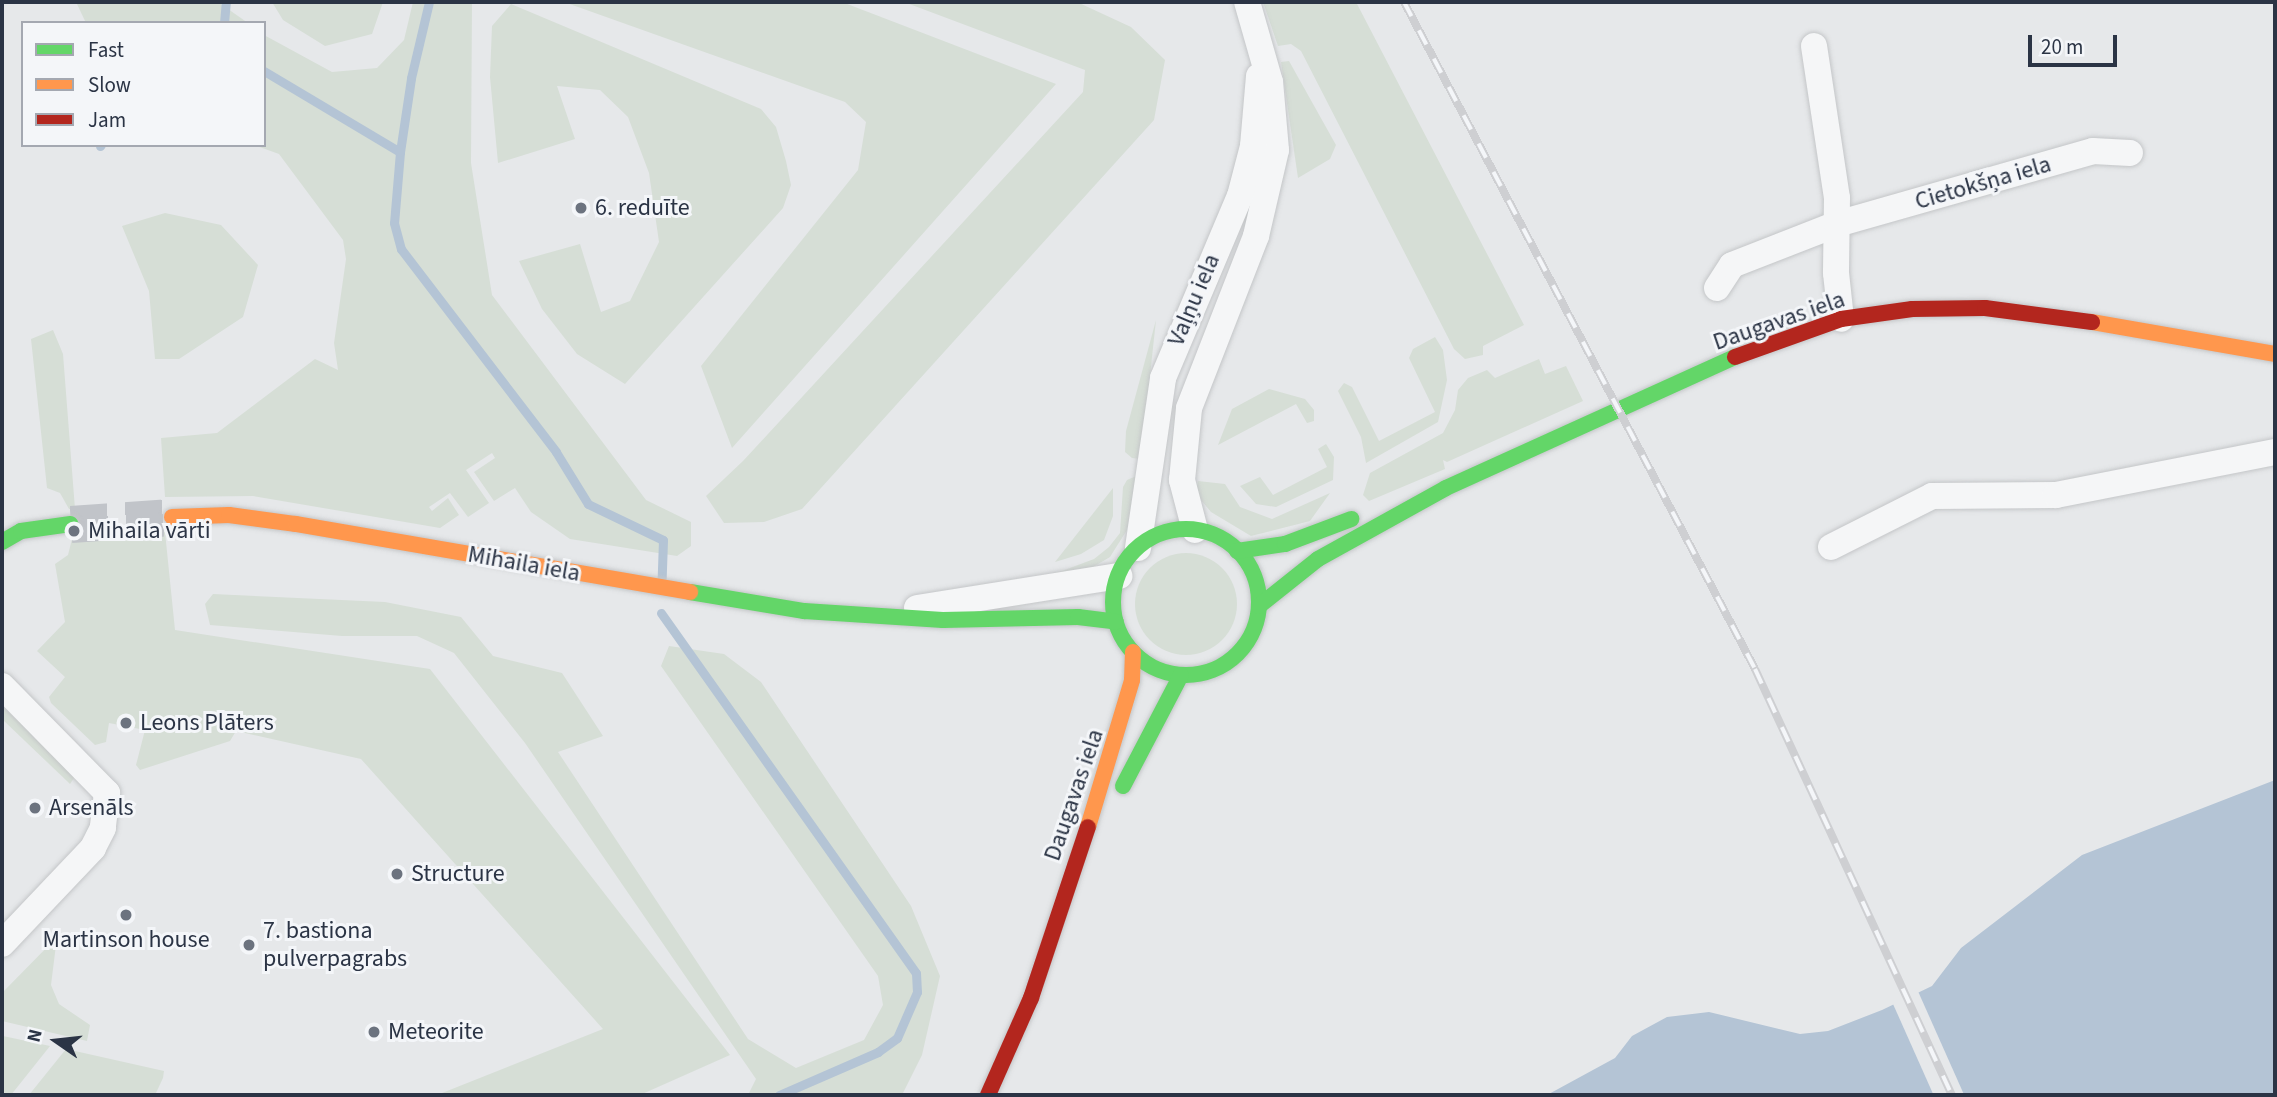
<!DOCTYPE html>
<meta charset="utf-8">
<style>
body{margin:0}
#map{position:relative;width:2277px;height:1097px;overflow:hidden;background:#e6e8ea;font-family:"Source Sans 3",sans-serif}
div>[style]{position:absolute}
.green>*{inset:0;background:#d6ded6}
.round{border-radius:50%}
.water>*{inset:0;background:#b4c4d5}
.pier>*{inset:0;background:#e6e8ea;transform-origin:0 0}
.stream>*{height:9px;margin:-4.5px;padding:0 4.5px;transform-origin:4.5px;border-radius:4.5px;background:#b4c4d5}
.secondary-tunnel>*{height:37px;margin-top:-18.5px;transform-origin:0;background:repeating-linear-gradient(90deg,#c1c4c9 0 37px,transparent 0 55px)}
.roads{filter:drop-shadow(0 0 2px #c4c6c8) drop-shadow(0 0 2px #c4c6c8)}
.street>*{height:26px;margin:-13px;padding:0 13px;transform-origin:13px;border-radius:13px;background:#f5f6f7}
.fast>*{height:16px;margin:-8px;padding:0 8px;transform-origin:8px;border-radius:8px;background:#63d668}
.fast>.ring{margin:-8px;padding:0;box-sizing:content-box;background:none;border:16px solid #63d668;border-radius:50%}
.slow>*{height:16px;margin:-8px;padding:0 8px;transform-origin:8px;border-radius:8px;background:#ff974d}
.jam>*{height:16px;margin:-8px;padding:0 8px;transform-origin:8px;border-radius:8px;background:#b3261e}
.rail>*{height:8px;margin-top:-4px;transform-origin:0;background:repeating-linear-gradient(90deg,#f4f6f9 0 16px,#cecfd2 0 32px);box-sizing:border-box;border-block:2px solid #cecfd2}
.dots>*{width:19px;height:19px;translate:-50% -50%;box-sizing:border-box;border:4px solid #f4f6f9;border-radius:50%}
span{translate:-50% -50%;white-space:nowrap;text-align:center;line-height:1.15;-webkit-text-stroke:6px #f4f6f9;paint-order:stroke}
.street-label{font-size:24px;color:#2b3445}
.poi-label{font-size:24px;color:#2b3445}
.left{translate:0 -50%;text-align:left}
.frame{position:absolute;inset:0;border:4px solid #2b3445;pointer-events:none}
.legend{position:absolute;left:21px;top:21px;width:245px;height:126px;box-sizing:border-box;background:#f4f6f9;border:2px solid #a4a8b1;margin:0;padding:9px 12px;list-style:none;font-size:21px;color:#2b3445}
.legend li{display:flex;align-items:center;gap:14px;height:35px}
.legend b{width:35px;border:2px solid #a4a8b1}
.north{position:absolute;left:21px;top:1006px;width:70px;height:70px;-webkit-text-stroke:5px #f4f6f9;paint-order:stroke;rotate:284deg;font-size:19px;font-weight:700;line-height:28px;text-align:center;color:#2b3445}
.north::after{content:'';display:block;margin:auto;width:24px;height:32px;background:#2b3445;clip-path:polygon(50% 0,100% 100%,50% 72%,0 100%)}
.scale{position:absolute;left:2028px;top:35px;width:89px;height:32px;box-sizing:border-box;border:4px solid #2b3445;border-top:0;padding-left:9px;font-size:21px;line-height:24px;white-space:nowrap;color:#2b3445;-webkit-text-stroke:5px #f4f6f9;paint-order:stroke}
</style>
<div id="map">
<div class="green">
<i style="clip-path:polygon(76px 2px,218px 2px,248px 23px,86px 23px)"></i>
<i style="clip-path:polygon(272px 2px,383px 2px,372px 34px,325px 46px,283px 20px)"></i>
<i style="clip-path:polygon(413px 2px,472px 2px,471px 163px,492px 295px,646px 500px,691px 522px,691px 546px,677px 556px,570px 539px,531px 512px,515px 488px,494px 501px,474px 472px,495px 458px,492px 453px,466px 470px,489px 503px,468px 517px,450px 493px,429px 507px,432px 511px,448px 498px,459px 515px,440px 528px,253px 496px,165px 497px,161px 438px,217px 433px,315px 359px,338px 370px,334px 343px,346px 259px,343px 240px,279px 154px,254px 145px,264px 145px,264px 35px,332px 72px,377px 68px,404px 40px)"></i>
<i style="clip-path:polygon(564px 2px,842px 2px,1056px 84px,732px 448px,701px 366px,858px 170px,866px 122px,845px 102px)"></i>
<i style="clip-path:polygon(904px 2px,1077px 2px,1131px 27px,1165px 60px,1154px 120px,802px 509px,764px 522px,724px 523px,706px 496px,743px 461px,1083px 92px,1085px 70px)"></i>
<i style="clip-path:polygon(1263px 2px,1356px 2px,1524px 325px,1483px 346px,1483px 355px,1465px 359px,1454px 349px,1301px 51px,1291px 44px,1278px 46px)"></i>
<i style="clip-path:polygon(511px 4px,761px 109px,776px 127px,786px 161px,791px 185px,783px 208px,625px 384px,577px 354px,542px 309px,519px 261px,580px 244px,601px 312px,630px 301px,659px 242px,649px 173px,628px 117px,600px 90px,557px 86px,575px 139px,498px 163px,490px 77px,492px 26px)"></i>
<i style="clip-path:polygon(1289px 61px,1336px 145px,1330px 159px,1298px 178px,1281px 62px)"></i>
<i style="clip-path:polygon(165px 213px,221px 225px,258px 265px,243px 317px,179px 359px,155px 359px,149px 291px,122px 226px)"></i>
<i style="clip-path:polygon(1156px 320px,1141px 459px,1132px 458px,1125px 452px,1126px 431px)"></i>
<i style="clip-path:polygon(53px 330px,63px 354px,75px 509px,69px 509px,60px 493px,47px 488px,31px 339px)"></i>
<i style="clip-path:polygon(1435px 337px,1443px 350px,1447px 380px,1438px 422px,1366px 463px,1361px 437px,1338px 391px,1344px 383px,1352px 387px,1379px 441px,1435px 412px,1409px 358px,1413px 349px)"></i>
<i style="clip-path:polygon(1539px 359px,1545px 374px,1566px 366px,1583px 401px,1447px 462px,1443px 460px,1445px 469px,1369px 501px,1363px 495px,1370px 473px,1443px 433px,1455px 410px,1458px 390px,1468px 378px,1487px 370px,1495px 378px)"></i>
<i style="clip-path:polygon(1269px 389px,1305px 399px,1314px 410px,1314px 421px,1307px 423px,1296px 404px,1218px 445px,1232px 409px)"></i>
<i style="clip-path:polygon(1326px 444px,1334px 457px,1333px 480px,1276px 507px,1256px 504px,1240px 486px,1260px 477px,1273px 495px,1327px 467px,1318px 449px)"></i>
<i style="clip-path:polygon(1139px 475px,1127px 530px,1110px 557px,1093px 567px,1006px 585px,1062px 571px,1094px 559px,1109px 547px,1120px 533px,1123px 487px,1127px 480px)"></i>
<i style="clip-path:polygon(1198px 481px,1225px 484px,1240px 507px,1272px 519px,1330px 493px,1310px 521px,1251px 536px,1211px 512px,1196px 494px)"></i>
<i style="clip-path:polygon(1113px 488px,1113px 516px,1104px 540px,1081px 554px,1055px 562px)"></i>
<i style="clip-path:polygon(165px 532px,175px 630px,430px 669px,730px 1055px,640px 1095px,437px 1095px,603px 1029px,361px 759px,236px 731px,230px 741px,140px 770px,136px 765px,145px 730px,109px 723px,106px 742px,95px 745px,51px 703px,49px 697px,65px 677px,37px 651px,65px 622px,55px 564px,68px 555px,72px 539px)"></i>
<i class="round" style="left:1135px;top:553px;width:102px;height:102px"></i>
<i style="clip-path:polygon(213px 594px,385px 602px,461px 617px,493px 656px,562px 673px,603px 736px,558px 752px,748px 1039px,796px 1068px,864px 1040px,883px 1005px,878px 976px,661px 666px,669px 646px,724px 654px,761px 682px,911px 906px,940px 976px,922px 1055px,902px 1095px,748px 1095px,756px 1079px,525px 743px,454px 653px,417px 636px,342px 636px,210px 625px,205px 604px)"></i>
<i style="clip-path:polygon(2px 706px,76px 775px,70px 784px,2px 719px)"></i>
<i style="clip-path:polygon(57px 937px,51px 985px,59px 1004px,90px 1025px,87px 1041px,2px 1021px,2px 993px)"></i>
<i style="clip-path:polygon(3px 1036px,50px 1046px,11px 1095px,2px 1095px)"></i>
<i style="clip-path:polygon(66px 1049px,164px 1071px,163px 1078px,155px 1095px,29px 1095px)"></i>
</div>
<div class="water">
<i style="clip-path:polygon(2275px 780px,2275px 1095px,1547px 1095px,1615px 1058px,1632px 1036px,1667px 1017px,1709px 1012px,1800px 1034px,1828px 1031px,1882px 1010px,1932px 986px,1961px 948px,2082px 855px)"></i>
</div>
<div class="pier">
<i style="left:1917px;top:989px;width:116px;height:28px;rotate:66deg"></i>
</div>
<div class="stream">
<i style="left:224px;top:23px;width:21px;rotate:-85deg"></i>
<i style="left:264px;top:71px;width:158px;rotate:30.8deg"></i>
<i style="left:400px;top:152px;width:71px;rotate:94.8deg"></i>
<i style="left:394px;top:223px;width:27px;rotate:75deg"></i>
<i style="left:401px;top:249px;width:255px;rotate:52.6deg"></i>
<i style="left:556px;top:452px;width:61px;rotate:58.4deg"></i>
<i style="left:588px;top:504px;width:83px;rotate:25.6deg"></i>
<i style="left:663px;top:540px;width:38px;rotate:92deg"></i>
<i style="left:100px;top:146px;width:1px;rotate:-45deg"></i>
<i style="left:400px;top:152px;width:75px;rotate:-81.5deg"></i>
<i style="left:411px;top:78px;width:78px;rotate:-76.7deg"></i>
<i style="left:661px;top:613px;width:441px;rotate:54.7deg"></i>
<i style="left:916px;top:973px;width:19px;rotate:87deg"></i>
<i style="left:917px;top:992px;width:50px;rotate:113.5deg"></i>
<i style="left:897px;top:1038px;width:24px;rotate:144deg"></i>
<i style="left:878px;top:1052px;width:108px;rotate:156.5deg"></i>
</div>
<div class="secondary-tunnel">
<i style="left:71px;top:524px;width:101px;rotate:-4deg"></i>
</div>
<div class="roads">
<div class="street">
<i style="left:1814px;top:46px;width:154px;rotate:81.4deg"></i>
<i style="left:1837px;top:198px;width:75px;rotate:90.8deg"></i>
<i style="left:1836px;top:273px;width:46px;rotate:83.8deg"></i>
<i style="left:1717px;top:288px;width:27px;rotate:-57deg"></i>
<i style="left:1732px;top:265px;width:113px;rotate:-21.3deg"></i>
<i style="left:1837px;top:224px;width:266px;rotate:-15.9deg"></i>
<i style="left:2093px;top:151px;width:37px;rotate:3deg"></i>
<i style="left:1195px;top:530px;width:52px;rotate:-104.6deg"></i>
<i style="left:1182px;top:480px;width:72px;rotate:-84.4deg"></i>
<i style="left:1189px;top:408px;width:185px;rotate:-68.7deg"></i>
<i style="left:1256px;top:236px;width:88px;rotate:-76.9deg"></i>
<i style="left:1276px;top:150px;width:68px;rotate:-95deg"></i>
<i style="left:1270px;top:82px;width:83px;rotate:-106deg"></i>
<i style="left:1831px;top:547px;width:113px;rotate:-26.8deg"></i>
<i style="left:1932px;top:496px;width:124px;rotate:-0.5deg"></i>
<i style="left:2056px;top:495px;width:223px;rotate:-11.1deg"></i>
<i style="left:1138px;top:548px;width:172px;rotate:-81.6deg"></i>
<i style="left:1163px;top:378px;width:198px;rotate:-67.1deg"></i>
<i style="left:1240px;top:196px;width:52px;rotate:-75.4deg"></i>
<i style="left:1253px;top:146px;width:70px;rotate:-85.1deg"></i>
<i style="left:917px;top:608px;width:205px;rotate:-9deg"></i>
<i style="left:2px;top:686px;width:150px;rotate:45.5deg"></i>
<i style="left:107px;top:793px;width:35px;rotate:97deg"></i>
<i style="left:103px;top:828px;width:22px;rotate:117deg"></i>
<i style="left:93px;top:848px;width:132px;rotate:133.5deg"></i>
</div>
<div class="fast">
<i class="ring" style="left:1113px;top:529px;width:130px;height:130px"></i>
<i style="left:2px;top:542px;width:22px;rotate:-30deg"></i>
<i style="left:21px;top:531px;width:50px;rotate:-8deg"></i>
<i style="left:1237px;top:551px;width:49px;rotate:-8.3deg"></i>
<i style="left:1285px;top:544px;width:71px;rotate:-20.7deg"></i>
<i style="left:690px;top:592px;width:116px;rotate:9.5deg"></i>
<i style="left:804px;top:611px;width:139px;rotate:3.7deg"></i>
<i style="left:943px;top:620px;width:135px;rotate:-1.3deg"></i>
<i style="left:1078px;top:617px;width:38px;rotate:7deg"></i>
<i style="left:1259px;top:606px;width:75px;rotate:-38.5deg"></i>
<i style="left:1318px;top:559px;width:146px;rotate:-29deg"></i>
<i style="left:1446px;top:488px;width:317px;rotate:-24.4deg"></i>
<i style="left:1123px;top:786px;width:125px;rotate:-62.4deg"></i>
</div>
<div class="slow">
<i style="left:2092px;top:322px;width:186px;rotate:9.9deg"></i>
<i style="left:172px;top:517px;width:57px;rotate:-2deg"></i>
<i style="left:229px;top:515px;width:68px;rotate:7.7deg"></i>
<i style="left:296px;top:524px;width:400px;rotate:9.8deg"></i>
<i style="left:1088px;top:827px;width:153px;rotate:-73.3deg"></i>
<i style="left:1132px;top:680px;width:28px;rotate:-88deg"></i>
</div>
<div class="jam">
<i style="left:1735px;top:357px;width:113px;rotate:-19.7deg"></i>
<i style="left:1841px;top:319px;width:72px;rotate:-8deg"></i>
<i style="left:1912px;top:309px;width:73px;rotate:-0.8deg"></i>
<i style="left:1985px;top:308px;width:108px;rotate:7.5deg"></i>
<i style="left:988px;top:1095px;width:106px;rotate:-66.1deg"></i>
<i style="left:1031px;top:998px;width:180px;rotate:-71.6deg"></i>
</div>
</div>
<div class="rail">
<i style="left:1404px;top:2px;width:754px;rotate:62.24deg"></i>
<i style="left:1755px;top:669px;width:469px;rotate:65.2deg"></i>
</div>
<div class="dots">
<i style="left:581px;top:208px;background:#6c737f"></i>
<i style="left:74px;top:531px;background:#6c737f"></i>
<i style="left:126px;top:723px;background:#6c737f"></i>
<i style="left:35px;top:808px;background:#6c737f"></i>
<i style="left:397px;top:874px;background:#6c737f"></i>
<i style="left:126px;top:915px;background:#6c737f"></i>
<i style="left:249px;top:945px;background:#6c737f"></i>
<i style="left:374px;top:1032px;background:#6c737f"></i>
</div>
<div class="street-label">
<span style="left:1983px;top:183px;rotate:-16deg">Cietokšņa iela</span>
<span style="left:1194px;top:300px;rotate:-67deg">Vaļņu iela</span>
<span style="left:1779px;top:321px;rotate:-19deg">Daugavas iela</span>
<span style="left:524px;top:564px;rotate:10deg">Mihaila iela</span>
<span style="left:1074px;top:795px;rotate:-71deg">Daugavas iela</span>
</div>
<div class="poi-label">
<span class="left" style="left:595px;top:208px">6. reduīte</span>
<span class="left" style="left:88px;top:531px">Mihaila vārti</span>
<span class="left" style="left:140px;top:723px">Leons Plāters</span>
<span class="left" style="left:49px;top:808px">Arsenāls</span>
<span class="left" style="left:411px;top:874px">Structure</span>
<span class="left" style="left:263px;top:945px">7. bastiona<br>pulverpagrabs</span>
<span style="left:126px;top:940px">Martinson house</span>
<span class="left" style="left:388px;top:1032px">Meteorite</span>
</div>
<div class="frame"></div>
<ul class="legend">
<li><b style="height:9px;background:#63d668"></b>Fast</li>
<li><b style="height:9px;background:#ff974d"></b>Slow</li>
<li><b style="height:9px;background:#b3261e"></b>Jam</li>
</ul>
<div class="north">N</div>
<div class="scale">20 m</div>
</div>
